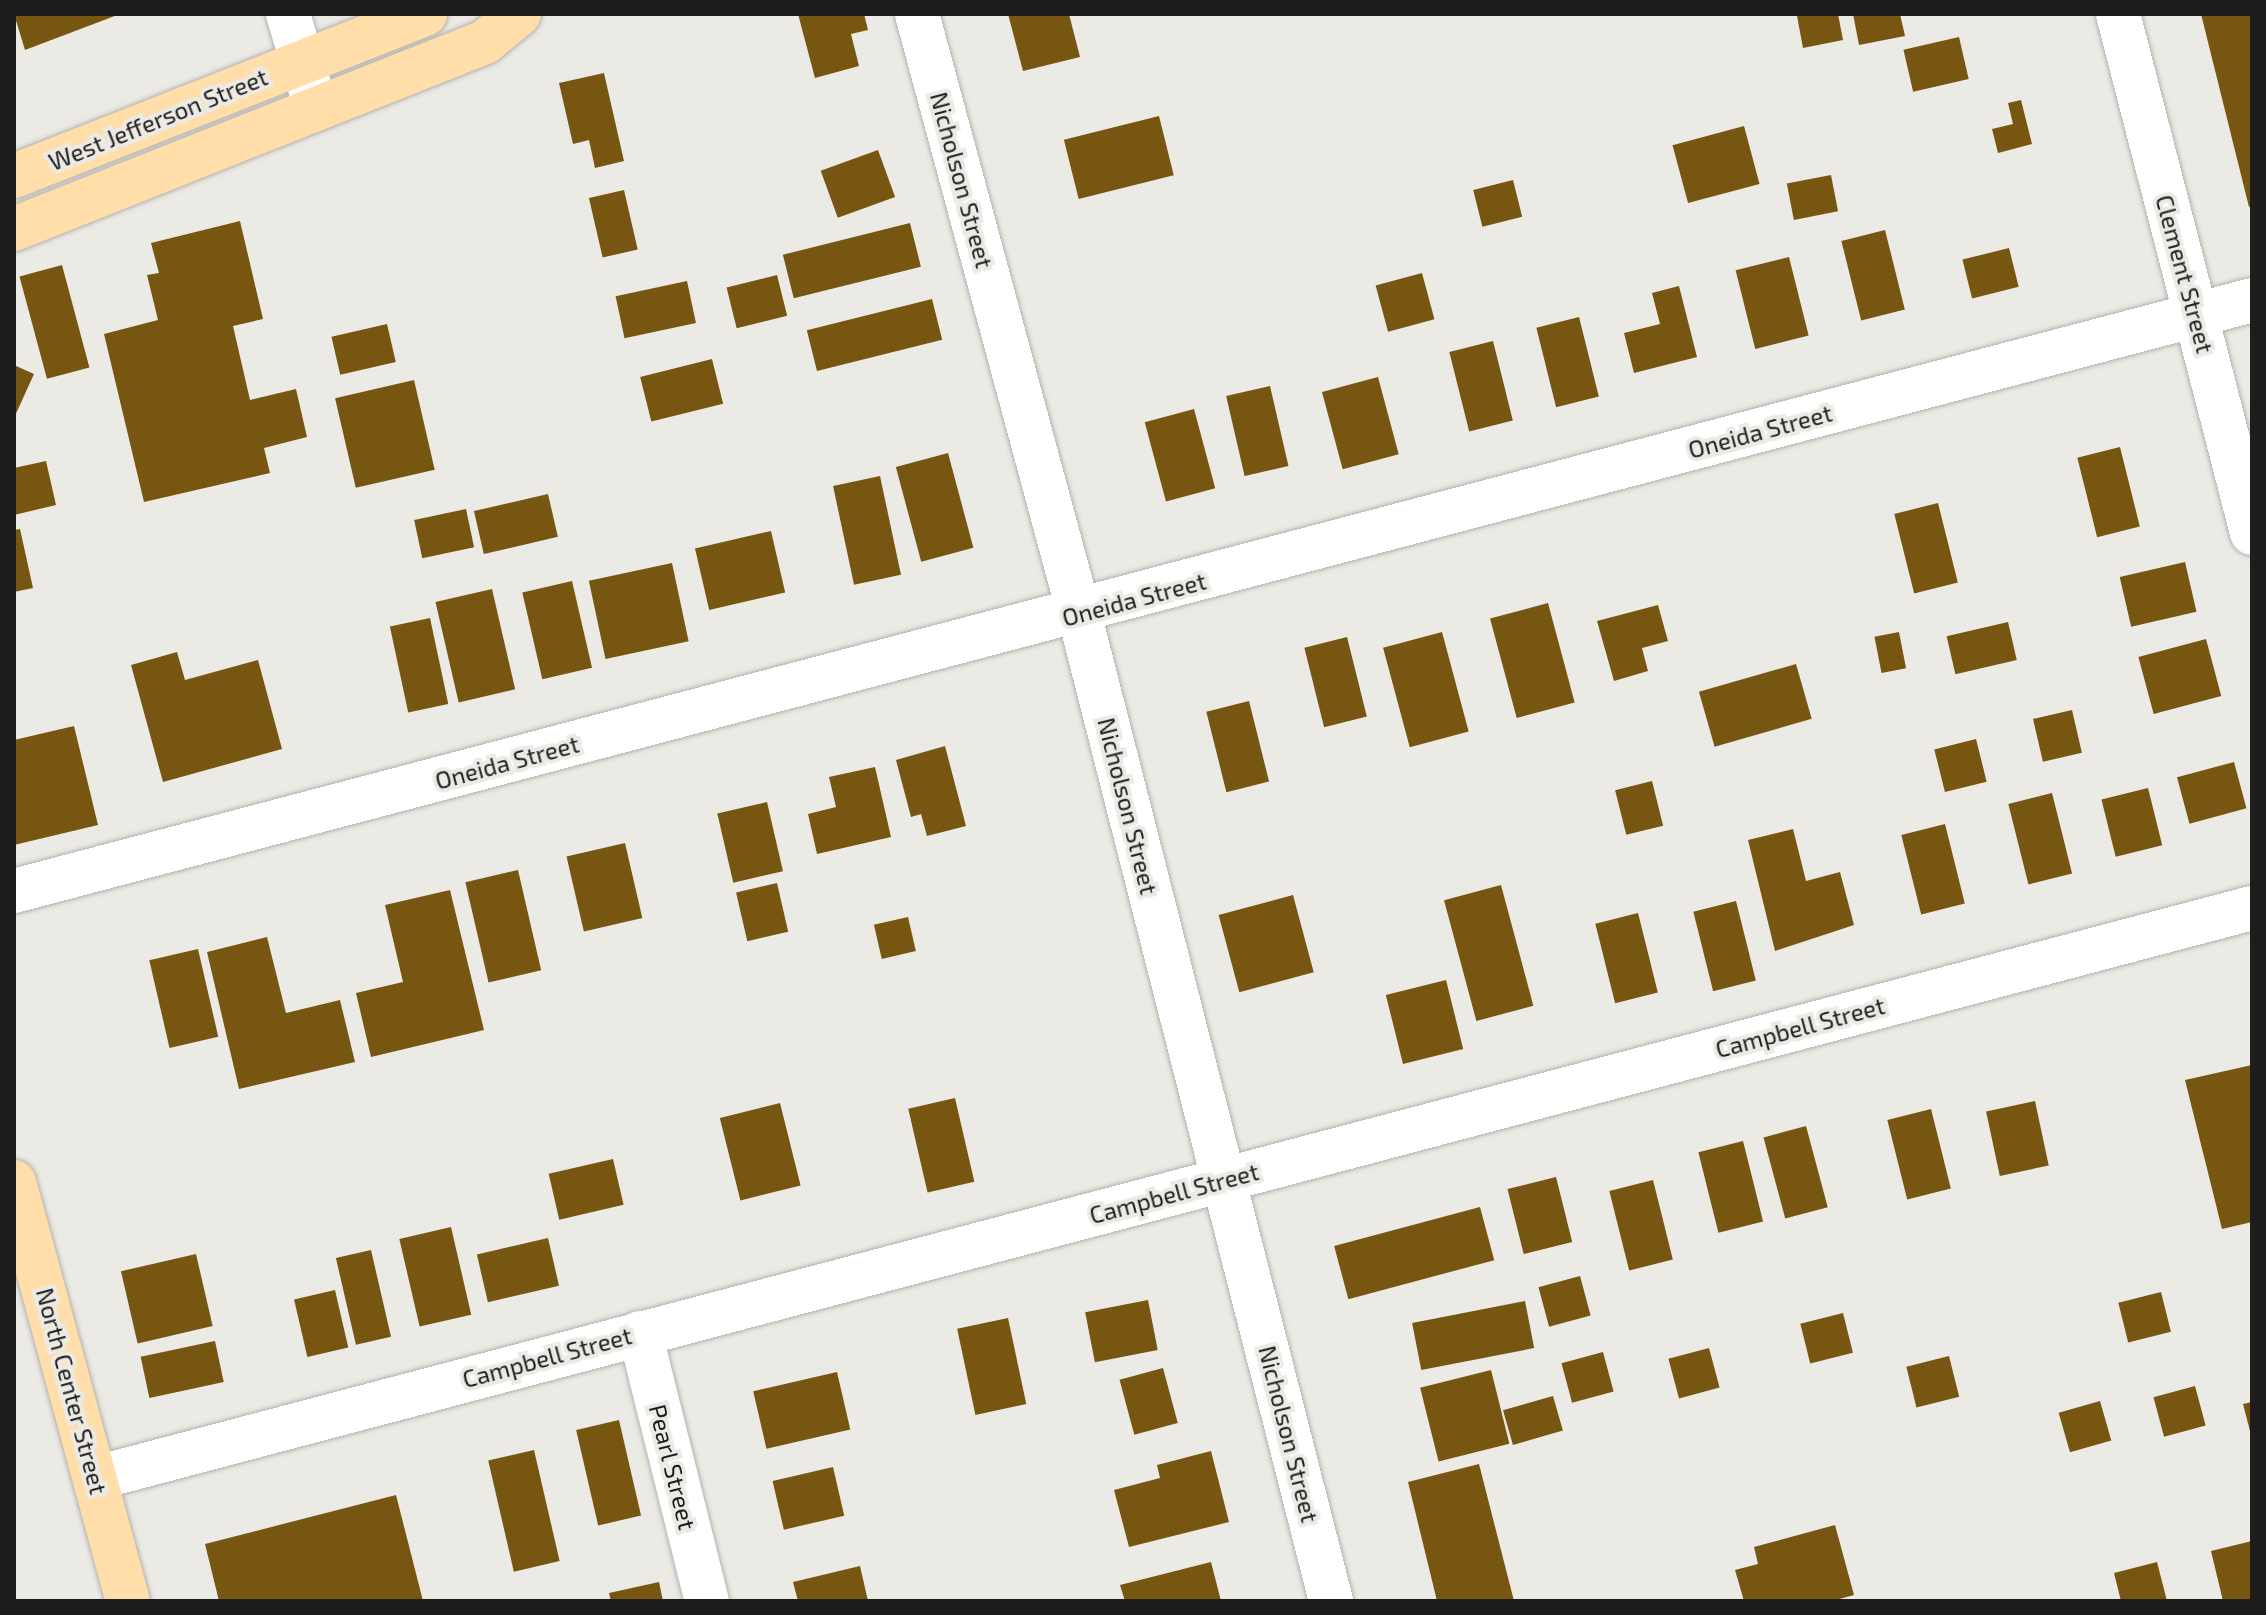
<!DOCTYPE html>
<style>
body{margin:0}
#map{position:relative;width:2266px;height:1615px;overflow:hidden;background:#eceae5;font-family:"Exo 2",sans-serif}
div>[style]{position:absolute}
.building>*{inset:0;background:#775612;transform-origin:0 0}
.roads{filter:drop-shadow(0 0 2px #b4b2ae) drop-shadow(0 0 2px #b4b2ae)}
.minor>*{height:44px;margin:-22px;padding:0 22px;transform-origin:22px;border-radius:22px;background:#fff}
.major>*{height:44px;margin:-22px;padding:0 22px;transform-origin:22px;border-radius:22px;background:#ffdea9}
span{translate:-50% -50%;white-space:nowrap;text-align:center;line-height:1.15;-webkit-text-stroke:8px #eceae5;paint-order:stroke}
.street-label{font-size:24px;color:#1e1d1b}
.frame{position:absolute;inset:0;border:16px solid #1e1d1b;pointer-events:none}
</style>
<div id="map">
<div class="building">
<i style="clip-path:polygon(14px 14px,120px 14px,25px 50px)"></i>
<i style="clip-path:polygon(798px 14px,864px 14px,868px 30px,851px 34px,859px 66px,815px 78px)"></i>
<i style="clip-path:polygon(1008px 14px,1069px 14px,1080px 57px,1023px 71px)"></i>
<i style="clip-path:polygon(1838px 14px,1843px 40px,1803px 48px,1797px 16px)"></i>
<i style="clip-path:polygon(1853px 14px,1900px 14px,1905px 36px,1859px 45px)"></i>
<i style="clip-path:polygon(2201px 14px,2252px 14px,2252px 206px,2249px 207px)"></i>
<i style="left:1959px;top:37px;width:43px;height:57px;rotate:77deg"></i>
<i style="clip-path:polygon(604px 73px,624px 161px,595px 168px,589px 140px,573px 144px,559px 83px)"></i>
<i style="clip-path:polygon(2021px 100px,2032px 144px,1998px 153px,1992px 129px,2013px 124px,2008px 103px)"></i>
<i style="left:1159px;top:116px;width:61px;height:98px;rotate:76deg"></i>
<i style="left:1744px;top:126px;width:60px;height:74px;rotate:75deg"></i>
<i style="left:878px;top:150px;width:50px;height:61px;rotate:70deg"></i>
<i style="left:1831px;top:175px;width:37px;height:45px;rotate:79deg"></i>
<i style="left:1513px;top:180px;width:38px;height:41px;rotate:76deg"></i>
<i style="left:624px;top:190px;width:61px;height:36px;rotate:77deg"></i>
<i style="clip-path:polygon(240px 221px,263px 319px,233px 326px,250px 400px,296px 389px,307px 437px,264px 448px,270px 473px,144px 502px,104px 334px,158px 320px,147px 275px,159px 273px,151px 243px)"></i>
<i style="left:910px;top:223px;width:45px;height:131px;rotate:76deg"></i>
<i style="left:1885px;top:230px;width:82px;height:45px;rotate:76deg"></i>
<i style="left:2009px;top:248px;width:40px;height:48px;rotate:76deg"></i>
<i style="left:1789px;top:257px;width:81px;height:55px;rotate:76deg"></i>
<i style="left:62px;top:265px;width:106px;height:44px;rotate:75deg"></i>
<i style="left:1422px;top:273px;width:48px;height:48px;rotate:75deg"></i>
<i style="left:777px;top:275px;width:42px;height:52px;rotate:76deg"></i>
<i style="left:687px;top:281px;width:43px;height:73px;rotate:78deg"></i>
<i style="clip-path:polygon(1679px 286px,1697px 357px,1634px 373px,1624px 333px,1660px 324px,1652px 293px)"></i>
<i style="left:932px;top:299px;width:42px;height:129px;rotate:76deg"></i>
<i style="left:1579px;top:317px;width:82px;height:44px;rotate:76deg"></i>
<i style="left:387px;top:324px;width:39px;height:57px;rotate:77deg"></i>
<i style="left:1493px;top:341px;width:82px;height:45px;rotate:76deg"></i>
<i style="left:712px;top:359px;width:46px;height:74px;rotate:76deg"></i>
<i style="clip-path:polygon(14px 365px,34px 374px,14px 418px)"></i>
<i style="left:1378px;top:377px;width:80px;height:58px;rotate:75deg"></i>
<i style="left:414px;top:380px;width:92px;height:81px;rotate:77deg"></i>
<i style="left:1270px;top:386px;width:82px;height:45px;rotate:77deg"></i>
<i style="left:1194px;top:409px;width:82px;height:51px;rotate:75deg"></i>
<i style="left:2120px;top:447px;width:82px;height:44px;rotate:76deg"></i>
<i style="left:948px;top:453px;width:98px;height:54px;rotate:75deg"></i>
<i style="clip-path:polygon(46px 461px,56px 505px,14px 515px,14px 468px)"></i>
<i style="left:880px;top:476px;width:101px;height:48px;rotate:78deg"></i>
<i style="left:548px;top:494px;width:44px;height:76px;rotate:77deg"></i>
<i style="left:1938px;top:503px;width:82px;height:45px;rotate:76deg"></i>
<i style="left:466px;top:509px;width:39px;height:53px;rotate:78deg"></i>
<i style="clip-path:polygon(20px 529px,33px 588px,14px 592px,14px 530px)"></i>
<i style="left:771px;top:531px;width:63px;height:78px;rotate:77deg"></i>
<i style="left:2185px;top:562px;width:51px;height:67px;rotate:77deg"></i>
<i style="left:672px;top:563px;width:80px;height:85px;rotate:78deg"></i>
<i style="left:572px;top:581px;width:89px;height:51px;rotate:77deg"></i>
<i style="left:492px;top:589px;width:103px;height:58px;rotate:77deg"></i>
<i style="left:1548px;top:603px;width:103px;height:60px;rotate:75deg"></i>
<i style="clip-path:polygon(1658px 605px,1668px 641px,1642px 648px,1648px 671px,1614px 681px,1597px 621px)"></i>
<i style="left:430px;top:618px;width:88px;height:41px;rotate:78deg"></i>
<i style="left:2008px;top:622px;width:39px;height:63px;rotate:77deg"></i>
<i style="left:1442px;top:632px;width:103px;height:61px;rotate:75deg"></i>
<i style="left:1899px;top:632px;width:37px;height:25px;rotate:79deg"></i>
<i style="left:1347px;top:637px;width:82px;height:44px;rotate:76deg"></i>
<i style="left:2206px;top:639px;width:59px;height:70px;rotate:75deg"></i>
<i style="clip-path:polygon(177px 652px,185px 680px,258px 660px,282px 749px,163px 782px,131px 665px)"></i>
<i style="left:1796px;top:664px;width:57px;height:101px;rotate:74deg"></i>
<i style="left:1249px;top:701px;width:83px;height:44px;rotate:76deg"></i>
<i style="left:2072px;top:710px;width:44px;height:40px;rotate:77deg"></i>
<i style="clip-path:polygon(74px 726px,98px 825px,14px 845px,14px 740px)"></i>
<i style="left:1976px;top:739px;width:44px;height:43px;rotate:76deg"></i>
<i style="clip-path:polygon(945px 746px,966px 826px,927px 836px,921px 814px,911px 817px,896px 760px)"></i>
<i style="left:2234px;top:762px;width:48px;height:59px;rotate:75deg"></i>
<i style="clip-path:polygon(875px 767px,891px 837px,817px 854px,808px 814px,836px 807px,829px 777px)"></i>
<i style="left:1652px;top:781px;width:46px;height:38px;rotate:76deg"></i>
<i style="left:2148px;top:788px;width:59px;height:48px;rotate:76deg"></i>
<i style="left:2052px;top:793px;width:83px;height:45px;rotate:76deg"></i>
<i style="left:767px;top:802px;width:71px;height:51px;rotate:77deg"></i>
<i style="left:1945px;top:824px;width:82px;height:45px;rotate:76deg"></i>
<i style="clip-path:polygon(1793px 829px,1806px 881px,1840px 872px,1854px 925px,1775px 951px,1748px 840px)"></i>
<i style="left:625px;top:843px;width:77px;height:60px;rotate:77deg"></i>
<i style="left:518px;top:870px;width:103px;height:54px;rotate:77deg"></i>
<i style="left:777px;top:883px;width:50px;height:42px;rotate:77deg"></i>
<i style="left:1501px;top:885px;width:125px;height:59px;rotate:75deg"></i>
<i style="clip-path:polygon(450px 890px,484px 1030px,371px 1057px,356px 993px,403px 982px,385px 905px)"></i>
<i style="left:1293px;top:895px;width:80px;height:77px;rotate:75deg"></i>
<i style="left:1736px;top:901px;width:82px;height:44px;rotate:76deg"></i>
<i style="left:1638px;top:913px;width:82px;height:44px;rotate:76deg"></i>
<i style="left:908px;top:917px;width:35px;height:35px;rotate:77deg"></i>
<i style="clip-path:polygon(267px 937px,286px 1013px,340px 1000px,355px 1062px,239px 1089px,207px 952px)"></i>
<i style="left:198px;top:949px;width:90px;height:50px;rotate:77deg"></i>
<i style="left:1446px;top:980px;width:71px;height:62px;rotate:76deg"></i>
<i style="clip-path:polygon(2252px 1065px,2252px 1222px,2222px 1229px,2185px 1080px)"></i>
<i style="left:955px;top:1098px;width:86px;height:48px;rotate:77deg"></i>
<i style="left:2035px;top:1101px;width:66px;height:50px;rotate:78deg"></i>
<i style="left:780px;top:1103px;width:85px;height:62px;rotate:76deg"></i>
<i style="left:1931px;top:1109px;width:82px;height:45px;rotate:76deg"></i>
<i style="left:1806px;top:1126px;width:84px;height:44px;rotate:75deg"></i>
<i style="left:1743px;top:1141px;width:83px;height:46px;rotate:76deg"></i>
<i style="left:613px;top:1159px;width:47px;height:66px;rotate:77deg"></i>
<i style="left:1556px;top:1177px;width:67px;height:50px;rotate:76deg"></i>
<i style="left:1653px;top:1180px;width:82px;height:45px;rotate:76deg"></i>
<i style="left:1480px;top:1207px;width:55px;height:151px;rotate:75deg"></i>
<i style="left:451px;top:1227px;width:90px;height:53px;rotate:77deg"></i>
<i style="left:548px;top:1238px;width:49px;height:73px;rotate:77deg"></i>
<i style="left:371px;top:1250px;width:89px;height:36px;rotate:77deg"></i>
<i style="left:196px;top:1254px;width:74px;height:77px;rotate:77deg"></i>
<i style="left:1580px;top:1276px;width:41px;height:43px;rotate:75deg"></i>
<i style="left:335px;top:1290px;width:59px;height:42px;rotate:77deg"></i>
<i style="left:2161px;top:1292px;width:41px;height:44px;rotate:76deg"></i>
<i style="left:1148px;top:1300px;width:51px;height:64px;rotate:79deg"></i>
<i style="left:1525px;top:1301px;width:48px;height:115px;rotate:79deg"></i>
<i style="left:1843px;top:1313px;width:41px;height:44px;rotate:76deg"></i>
<i style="left:1008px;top:1318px;width:88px;height:52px;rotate:78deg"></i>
<i style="left:215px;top:1341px;width:42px;height:76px;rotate:78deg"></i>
<i style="left:1709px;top:1348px;width:41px;height:42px;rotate:75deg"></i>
<i style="left:1603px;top:1352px;width:41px;height:43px;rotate:75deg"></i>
<i style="left:1949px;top:1356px;width:42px;height:44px;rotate:76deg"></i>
<i style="left:1163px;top:1368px;width:57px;height:45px;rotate:75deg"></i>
<i style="left:1491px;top:1370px;width:76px;height:73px;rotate:76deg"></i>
<i style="left:837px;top:1372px;width:59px;height:86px;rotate:77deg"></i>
<i style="left:2195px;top:1386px;width:41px;height:43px;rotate:75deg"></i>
<i style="left:1553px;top:1396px;width:36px;height:52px;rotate:74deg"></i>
<i style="left:2100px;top:1401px;width:41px;height:43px;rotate:74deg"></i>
<i style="clip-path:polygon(2252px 1402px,2252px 1434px,2251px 1435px,2243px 1404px)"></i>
<i style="left:619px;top:1420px;width:98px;height:44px;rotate:77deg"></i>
<i style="left:534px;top:1450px;width:114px;height:47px;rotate:77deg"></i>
<i style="clip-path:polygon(1211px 1451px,1229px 1522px,1129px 1547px,1114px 1490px,1160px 1478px,1157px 1465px)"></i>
<i style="clip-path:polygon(1479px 1464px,1514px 1601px,1437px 1601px,1408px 1482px)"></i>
<i style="left:833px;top:1467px;width:50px;height:62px;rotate:77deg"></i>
<i style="clip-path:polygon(396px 1495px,423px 1601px,219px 1601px,205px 1544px)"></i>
<i style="clip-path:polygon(1835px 1525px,1854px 1595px,1832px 1601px,1744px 1601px,1735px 1570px,1758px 1564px,1754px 1547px)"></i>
<i style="clip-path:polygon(2252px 1541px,2252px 1601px,2223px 1601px,2211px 1551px)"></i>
<i style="clip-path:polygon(1211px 1562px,1221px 1601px,1125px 1601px,1120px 1585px)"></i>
<i style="clip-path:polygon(2157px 1562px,2167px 1601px,2121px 1601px,2114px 1573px)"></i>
<i style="clip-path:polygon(860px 1566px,868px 1601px,798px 1601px,793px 1582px)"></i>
<i style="clip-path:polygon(659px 1582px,663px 1601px,611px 1601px,609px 1593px)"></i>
</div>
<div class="roads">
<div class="minor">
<i style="left:288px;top:14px;width:98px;rotate:73.4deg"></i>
<i style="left:917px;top:14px;width:621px;rotate:74.87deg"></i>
<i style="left:1079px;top:613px;width:1020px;rotate:75.69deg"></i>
<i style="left:2118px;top:14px;width:536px;rotate:75.52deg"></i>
<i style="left:14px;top:891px;width:2315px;rotate:-14.79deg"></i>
<i style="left:640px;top:1333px;width:276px;rotate:76deg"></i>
<i style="left:96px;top:1478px;width:2230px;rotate:-14.81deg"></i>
</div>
<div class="major">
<i style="left:14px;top:176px;width:442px;rotate:-21.5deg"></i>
<i style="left:14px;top:229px;width:507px;rotate:-21.65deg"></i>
<i style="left:485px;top:42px;width:44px;rotate:-39.5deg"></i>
<i style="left:14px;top:1182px;width:434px;rotate:74.8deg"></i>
</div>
</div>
<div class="street-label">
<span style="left:158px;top:119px;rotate:-22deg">West Jefferson Street</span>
<span style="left:962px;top:180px;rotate:75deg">Nicholson Street</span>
<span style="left:2185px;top:274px;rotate:75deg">Clement Street</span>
<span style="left:1760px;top:431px;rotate:-15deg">Oneida Street</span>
<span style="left:1134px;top:599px;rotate:-15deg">Oneida Street</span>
<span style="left:507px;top:762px;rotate:-15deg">Oneida Street</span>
<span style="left:1128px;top:806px;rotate:76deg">Nicholson Street</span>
<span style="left:1800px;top:1027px;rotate:-15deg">Campbell Street</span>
<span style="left:1174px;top:1193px;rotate:-15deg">Campbell Street</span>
<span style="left:547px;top:1357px;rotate:-15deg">Campbell Street</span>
<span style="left:72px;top:1391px;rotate:75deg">North Center Street</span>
<span style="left:1289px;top:1434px;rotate:76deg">Nicholson Street</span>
<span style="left:673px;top:1467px;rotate:76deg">Pearl Street</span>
</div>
<div class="frame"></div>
</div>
